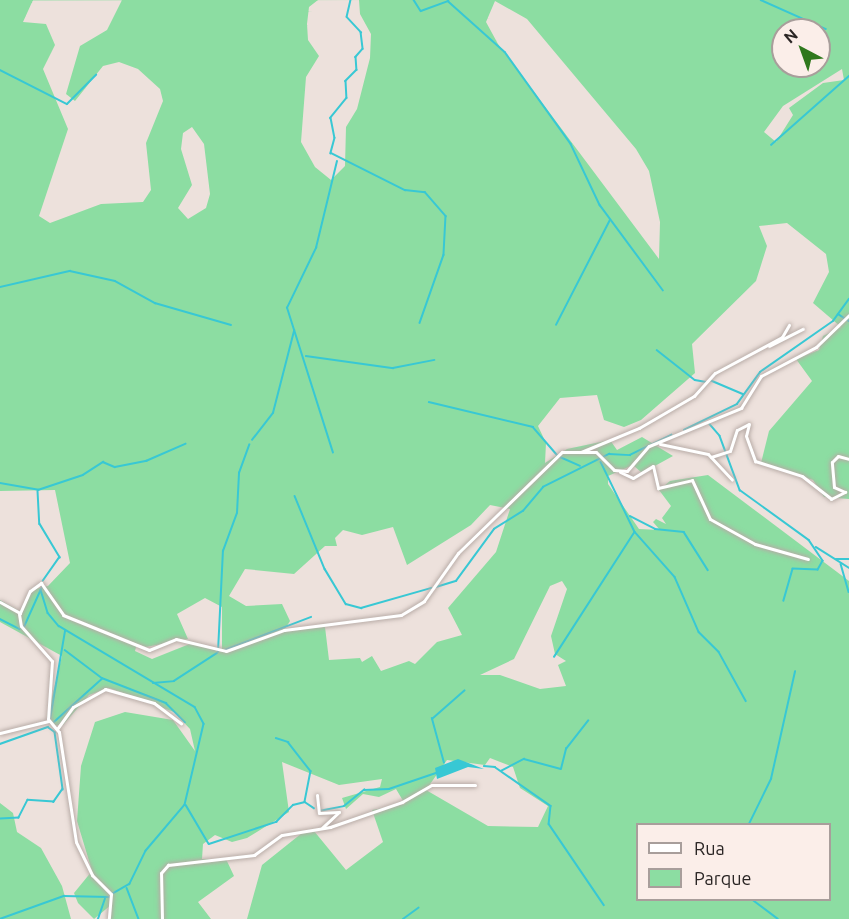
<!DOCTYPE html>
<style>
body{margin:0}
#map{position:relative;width:849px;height:919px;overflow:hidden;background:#ede1dc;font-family:Ubuntu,sans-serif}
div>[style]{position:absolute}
.green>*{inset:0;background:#8cdda2}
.water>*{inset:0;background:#38c8d4}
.stream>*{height:1.5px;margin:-0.75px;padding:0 0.75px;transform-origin:0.75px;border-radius:0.75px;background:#38c8d4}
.roads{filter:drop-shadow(0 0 2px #b6aaa5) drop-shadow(0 0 2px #b6aaa5)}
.street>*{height:3px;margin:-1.5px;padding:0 1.5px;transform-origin:1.5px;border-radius:1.5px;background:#fff}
span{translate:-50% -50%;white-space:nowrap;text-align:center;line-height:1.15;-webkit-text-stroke:5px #fbeee9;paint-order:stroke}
.legend{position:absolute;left:636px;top:823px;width:195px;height:78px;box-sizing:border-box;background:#fbeee9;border:2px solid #a89e9b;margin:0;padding:8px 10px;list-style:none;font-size:18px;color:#2b2625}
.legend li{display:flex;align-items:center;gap:12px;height:30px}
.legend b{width:30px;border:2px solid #a89e9b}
.north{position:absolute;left:771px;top:18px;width:60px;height:60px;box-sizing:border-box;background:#fbeee9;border:2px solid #a89e9b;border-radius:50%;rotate:319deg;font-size:16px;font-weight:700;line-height:24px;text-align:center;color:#2b2625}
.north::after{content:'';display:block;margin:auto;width:21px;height:27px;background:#2f781d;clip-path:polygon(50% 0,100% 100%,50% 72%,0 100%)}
</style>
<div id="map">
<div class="green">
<i style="clip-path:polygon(evenodd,0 0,33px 0,23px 22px,46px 24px,55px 45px,43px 69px,68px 129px,39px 216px,50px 223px,101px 204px,143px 202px,151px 190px,146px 143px,163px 101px,160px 89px,138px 69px,119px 62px,103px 66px,75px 101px,66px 94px,80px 46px,107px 30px,122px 0,318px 0,309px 7px,307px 24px,308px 40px,319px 56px,306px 77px,301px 142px,315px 167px,331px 180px,345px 166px,346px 127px,357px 109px,370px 58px,371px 34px,360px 14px,359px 0,849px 0,849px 499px,824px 497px,813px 480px,761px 463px,769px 431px,812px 381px,796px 359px,819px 350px,823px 336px,841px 327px,813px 303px,829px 272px,826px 254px,787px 223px,759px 226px,767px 246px,756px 281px,692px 344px,695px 373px,641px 420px,624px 427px,604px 420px,597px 395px,560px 398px,538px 426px,546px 443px,545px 463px,567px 449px,610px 440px,617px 450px,642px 437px,673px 456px,642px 473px,633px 465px,608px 476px,608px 484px,639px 529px,660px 530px,653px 522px,656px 519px,666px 524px,662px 518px,671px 506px,659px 490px,670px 481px,708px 475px,849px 581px,849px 919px,247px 919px,262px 865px,302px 833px,314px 831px,346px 870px,383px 842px,372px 810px,405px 804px,396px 789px,379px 797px,363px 794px,346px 809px,342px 798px,380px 787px,382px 779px,339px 785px,282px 762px,289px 812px,247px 838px,232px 842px,215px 835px,203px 844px,202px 859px,226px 859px,234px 876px,198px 902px,211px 919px,109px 919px,111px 905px,94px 919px,78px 903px,74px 893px,92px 871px,77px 821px,81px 766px,95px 722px,125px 712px,173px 720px,195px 751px,190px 729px,174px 712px,109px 688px,89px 695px,63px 725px,54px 725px,47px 717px,62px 656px,0 622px,0 600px,21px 612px,30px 590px,48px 586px,70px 563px,55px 490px,0 491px,0 0,495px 1px,527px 19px,636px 149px,649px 171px,660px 222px,659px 259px,498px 44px,486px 22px,495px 1px,0 0,783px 30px,819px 30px,819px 66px,783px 66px,783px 30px,0 0,842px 69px,844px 80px,823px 83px,789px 108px,793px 115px,776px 142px,764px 132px,783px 106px,842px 69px,0 0,192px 127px,204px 144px,210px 194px,206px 208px,188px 219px,178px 208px,192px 185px,181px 149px,183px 133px,192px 127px,0 0,490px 505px,510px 509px,496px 552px,448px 608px,462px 635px,437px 642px,415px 664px,409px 661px,381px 671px,372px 656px,362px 662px,360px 658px,329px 660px,325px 627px,285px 629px,290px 621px,282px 604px,246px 606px,229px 596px,245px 569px,294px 574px,325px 546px,337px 546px,335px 538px,343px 530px,362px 535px,393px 527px,407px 565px,471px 525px,490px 505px,0 0,562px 581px,567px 589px,551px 636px,555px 654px,566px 661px,558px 665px,566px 686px,540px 689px,500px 675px,480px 675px,514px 659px,550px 586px,562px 581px,0 0,205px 598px,222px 607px,222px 652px,192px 643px,152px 659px,135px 651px,137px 644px,146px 647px,188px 639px,177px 614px,205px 598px,0 0,490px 758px,513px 767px,520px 788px,548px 806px,538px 827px,488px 826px,426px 790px,447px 760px,485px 765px,490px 758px,0 0,638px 824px,830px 824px,830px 900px,638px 900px,638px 824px)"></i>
<i style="clip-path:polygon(0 803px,13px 813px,17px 832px,41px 848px,62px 886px,71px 919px,0 919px)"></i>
</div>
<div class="water">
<i style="clip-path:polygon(458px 759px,484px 769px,468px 767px,437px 779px,435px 768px)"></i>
</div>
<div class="stream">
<i style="left:351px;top:0;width:17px;rotate:103deg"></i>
<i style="left:347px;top:17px;width:21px;rotate:47deg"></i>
<i style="left:361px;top:32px;width:17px;rotate:83deg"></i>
<i style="left:363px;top:49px;width:11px;rotate:131deg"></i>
<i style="left:356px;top:57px;width:13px;rotate:86deg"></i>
<i style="left:357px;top:70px;width:16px;rotate:135deg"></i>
<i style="left:346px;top:81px;width:17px;rotate:87deg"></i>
<i style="left:347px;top:98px;width:26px;rotate:129deg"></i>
<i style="left:331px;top:118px;width:20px;rotate:79deg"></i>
<i style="left:335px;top:138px;width:16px;rotate:105deg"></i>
<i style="left:331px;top:153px;width:83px;rotate:26.6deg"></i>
<i style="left:405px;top:190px;width:20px;rotate:6deg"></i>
<i style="left:425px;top:192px;width:32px;rotate:49deg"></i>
<i style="left:446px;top:216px;width:39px;rotate:93deg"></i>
<i style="left:444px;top:255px;width:72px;rotate:109.4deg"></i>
<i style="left:414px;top:0;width:13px;rotate:58deg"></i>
<i style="left:421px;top:11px;width:29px;rotate:-20deg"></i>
<i style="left:448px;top:1px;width:76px;rotate:41.8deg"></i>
<i style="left:505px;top:52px;width:113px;rotate:54.3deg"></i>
<i style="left:571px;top:144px;width:68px;rotate:64.6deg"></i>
<i style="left:600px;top:205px;width:106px;rotate:53.5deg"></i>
<i style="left:761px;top:0;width:71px;rotate:24deg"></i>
<i style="left:0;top:70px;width:75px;rotate:26.9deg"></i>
<i style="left:67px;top:104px;width:41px;rotate:-45deg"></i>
<i style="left:771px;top:145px;width:104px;rotate:-41.5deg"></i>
<i style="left:0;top:287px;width:72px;rotate:-12.9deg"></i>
<i style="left:70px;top:271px;width:46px;rotate:12.5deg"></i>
<i style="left:115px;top:281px;width:46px;rotate:28.8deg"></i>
<i style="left:155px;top:303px;width:79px;rotate:16.1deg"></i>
<i style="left:838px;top:314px;width:13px;rotate:32deg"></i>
<i style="left:556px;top:325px;width:118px;rotate:-62.8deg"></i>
<i style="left:657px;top:350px;width:48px;rotate:38.3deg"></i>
<i style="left:695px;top:380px;width:11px;rotate:10deg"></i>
<i style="left:306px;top:356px;width:88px;rotate:7.9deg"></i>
<i style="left:393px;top:368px;width:42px;rotate:-11deg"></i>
<i style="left:710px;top:380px;width:36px;rotate:23deg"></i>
<i style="left:429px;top:402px;width:107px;rotate:13.5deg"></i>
<i style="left:533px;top:427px;width:38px;rotate:49deg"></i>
<i style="left:558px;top:456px;width:24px;rotate:24deg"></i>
<i style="left:708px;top:422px;width:18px;rotate:49deg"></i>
<i style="left:720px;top:436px;width:58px;rotate:69.7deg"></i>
<i style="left:740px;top:490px;width:85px;rotate:35.9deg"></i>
<i style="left:809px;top:540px;width:25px;rotate:56deg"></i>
<i style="left:823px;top:561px;width:10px;rotate:119deg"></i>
<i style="left:818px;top:570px;width:25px;rotate:-178deg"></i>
<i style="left:793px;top:569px;width:33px;rotate:106deg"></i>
<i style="left:684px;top:430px;width:59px;rotate:-26.1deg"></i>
<i style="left:737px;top:404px;width:39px;rotate:-54deg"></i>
<i style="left:760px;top:372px;width:89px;rotate:-34.9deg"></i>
<i style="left:833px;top:321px;width:27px;rotate:-54deg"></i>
<i style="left:252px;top:440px;width:34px;rotate:-52deg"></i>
<i style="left:273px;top:413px;width:85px;rotate:-75.6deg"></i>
<i style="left:333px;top:453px;width:152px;rotate:-107.6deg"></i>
<i style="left:287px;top:308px;width:67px;rotate:-64.2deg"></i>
<i style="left:316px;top:248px;width:89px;rotate:-76.4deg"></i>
<i style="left:601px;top:462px;width:78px;rotate:64.1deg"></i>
<i style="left:635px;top:532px;width:60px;rotate:48.4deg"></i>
<i style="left:675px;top:577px;width:60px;rotate:66.4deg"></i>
<i style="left:699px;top:632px;width:28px;rotate:45deg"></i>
<i style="left:719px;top:652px;width:56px;rotate:61.1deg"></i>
<i style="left:0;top:483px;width:39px;rotate:10deg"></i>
<i style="left:38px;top:490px;width:47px;rotate:-18.4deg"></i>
<i style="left:83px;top:475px;width:24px;rotate:-33deg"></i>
<i style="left:103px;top:462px;width:13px;rotate:23deg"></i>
<i style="left:115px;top:467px;width:32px;rotate:-11deg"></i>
<i style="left:146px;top:461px;width:43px;rotate:-23.6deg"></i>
<i style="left:38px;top:491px;width:33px;rotate:87deg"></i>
<i style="left:40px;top:524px;width:39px;rotate:59deg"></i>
<i style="left:60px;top:557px;width:29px;rotate:125deg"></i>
<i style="left:295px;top:496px;width:79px;rotate:67.7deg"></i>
<i style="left:325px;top:569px;width:41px;rotate:59deg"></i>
<i style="left:346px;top:604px;width:16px;rotate:15deg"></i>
<i style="left:361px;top:608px;width:73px;rotate:-15.9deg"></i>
<i style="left:630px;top:516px;width:28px;rotate:27deg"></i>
<i style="left:655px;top:529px;width:29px;rotate:6deg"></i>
<i style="left:684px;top:532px;width:45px;rotate:57.7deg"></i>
<i style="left:816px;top:547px;width:39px;rotate:32deg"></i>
<i style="left:836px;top:559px;width:13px"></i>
<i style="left:841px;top:564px;width:29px;rotate:74deg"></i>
<i style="left:436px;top:587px;width:21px;rotate:-17deg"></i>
<i style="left:456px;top:581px;width:64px;rotate:-53.8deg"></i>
<i style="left:494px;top:529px;width:34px;rotate:-32deg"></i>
<i style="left:523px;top:511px;width:31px;rotate:-50deg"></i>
<i style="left:543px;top:487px;width:74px;rotate:-26.6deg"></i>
<i style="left:609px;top:454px;width:21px;rotate:3deg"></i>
<i style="left:630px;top:455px;width:46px;rotate:-26deg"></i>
<i style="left:41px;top:590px;width:24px;rotate:73deg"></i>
<i style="left:48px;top:613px;width:17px;rotate:50deg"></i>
<i style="left:59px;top:626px;width:158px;rotate:30.8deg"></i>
<i style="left:195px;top:707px;width:19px;rotate:62deg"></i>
<i style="left:204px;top:724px;width:83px;rotate:103.2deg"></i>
<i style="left:185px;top:805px;width:60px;rotate:130.3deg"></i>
<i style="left:146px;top:851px;width:37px;rotate:116deg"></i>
<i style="left:130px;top:884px;width:20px;rotate:150deg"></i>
<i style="left:0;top:619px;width:22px;rotate:27deg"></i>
<i style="left:24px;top:627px;width:44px;rotate:-65.8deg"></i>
<i style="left:65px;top:650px;width:46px;rotate:37.1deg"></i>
<i style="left:102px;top:678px;width:69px;rotate:21.3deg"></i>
<i style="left:166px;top:703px;width:27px;rotate:45deg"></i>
<i style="left:225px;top:650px;width:92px;rotate:-21deg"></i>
<i style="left:218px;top:652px;width:101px;rotate:-87.2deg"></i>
<i style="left:223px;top:551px;width:40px;rotate:-69.8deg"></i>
<i style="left:237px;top:513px;width:40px;rotate:-87.1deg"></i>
<i style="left:239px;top:473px;width:30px;rotate:-70deg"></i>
<i style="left:554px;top:657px;width:148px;rotate:-57.2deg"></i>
<i style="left:153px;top:683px;width:21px;rotate:-5deg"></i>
<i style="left:174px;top:681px;width:51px;rotate:-33.1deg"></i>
<i style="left:50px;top:719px;width:89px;rotate:-80.3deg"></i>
<i style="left:54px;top:722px;width:64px;rotate:-41.9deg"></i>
<i style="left:276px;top:738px;width:13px;rotate:18deg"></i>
<i style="left:288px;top:742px;width:37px;rotate:52deg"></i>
<i style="left:311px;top:771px;width:31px;rotate:101deg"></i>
<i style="left:0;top:744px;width:51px;rotate:-19.5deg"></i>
<i style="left:48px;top:727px;width:9px;rotate:36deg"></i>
<i style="left:55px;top:732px;width:58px;rotate:82deg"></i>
<i style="left:63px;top:789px;width:16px;rotate:125deg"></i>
<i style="left:54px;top:802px;width:26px;rotate:-176deg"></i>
<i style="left:28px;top:800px;width:20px;rotate:117deg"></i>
<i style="left:19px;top:818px;width:19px;rotate:177deg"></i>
<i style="left:444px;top:763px;width:46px;rotate:-105.3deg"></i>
<i style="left:432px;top:719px;width:43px;rotate:-41.2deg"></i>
<i style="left:484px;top:766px;width:11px;rotate:5deg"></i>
<i style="left:495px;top:767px;width:68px;rotate:34.9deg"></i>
<i style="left:551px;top:806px;width:18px;rotate:96deg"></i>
<i style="left:549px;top:824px;width:98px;rotate:55.8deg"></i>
<i style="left:501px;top:771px;width:26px;rotate:-28deg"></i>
<i style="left:524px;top:759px;width:38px;rotate:15deg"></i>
<i style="left:561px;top:769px;width:21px;rotate:-76deg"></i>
<i style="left:566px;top:749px;width:36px;rotate:-52deg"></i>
<i style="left:186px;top:805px;width:45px;rotate:59.5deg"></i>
<i style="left:209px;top:844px;width:71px;rotate:-18.2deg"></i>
<i style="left:276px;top:822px;width:24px;rotate:-45deg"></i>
<i style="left:293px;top:805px;width:12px;rotate:-14deg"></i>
<i style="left:305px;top:802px;width:11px;rotate:34deg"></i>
<i style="left:319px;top:811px;width:25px;rotate:-11deg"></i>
<i style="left:344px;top:806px;width:26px;rotate:-39deg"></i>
<i style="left:364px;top:790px;width:25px;rotate:-2deg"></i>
<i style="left:389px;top:789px;width:50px;rotate:-18.8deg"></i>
<i style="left:749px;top:824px;width:50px;rotate:-63.9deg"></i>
<i style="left:771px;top:779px;width:110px;rotate:-77.4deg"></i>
<i style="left:127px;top:888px;width:33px;rotate:69deg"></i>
<i style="left:753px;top:900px;width:31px;rotate:37deg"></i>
<i style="left:0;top:919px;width:68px;rotate:-19.8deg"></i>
<i style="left:64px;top:896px;width:45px;rotate:1.3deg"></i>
<i style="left:98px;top:919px;width:21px;rotate:-71deg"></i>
<i style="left:403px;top:919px;width:19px;rotate:-36deg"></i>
</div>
<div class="roads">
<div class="street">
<i style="left:769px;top:346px;width:38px;rotate:-27deg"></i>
<i style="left:660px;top:444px;width:49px;rotate:11.8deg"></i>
<i style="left:708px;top:454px;width:35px;rotate:47deg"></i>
<i style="left:581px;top:452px;width:63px;rotate:-22.5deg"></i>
<i style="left:639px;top:428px;width:64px;rotate:-30.2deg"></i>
<i style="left:694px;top:396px;width:31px;rotate:-48deg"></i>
<i style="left:715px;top:373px;width:76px;rotate:-28.2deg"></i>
<i style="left:782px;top:337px;width:14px;rotate:-60deg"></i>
<i style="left:711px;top:457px;width:20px;rotate:-18deg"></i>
<i style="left:730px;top:451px;width:22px;rotate:-72deg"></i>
<i style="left:737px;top:430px;width:13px;rotate:-27deg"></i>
<i style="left:749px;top:424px;width:12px;rotate:104deg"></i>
<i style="left:746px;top:436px;width:27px;rotate:70deg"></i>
<i style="left:755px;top:461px;width:49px;rotate:17.7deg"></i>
<i style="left:802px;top:476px;width:37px;rotate:38deg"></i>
<i style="left:831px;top:499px;width:16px;rotate:-27deg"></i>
<i style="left:845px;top:492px;width:12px;rotate:-156deg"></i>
<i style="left:834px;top:487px;width:25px;rotate:-95deg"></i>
<i style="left:832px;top:462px;width:8px;rotate:-45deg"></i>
<i style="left:838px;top:456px;width:11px;rotate:15deg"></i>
<i style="left:620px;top:472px;width:14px;rotate:25deg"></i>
<i style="left:633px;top:478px;width:23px;rotate:-31deg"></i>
<i style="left:653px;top:466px;width:23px;rotate:77deg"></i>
<i style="left:658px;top:488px;width:35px;rotate:-13deg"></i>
<i style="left:692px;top:480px;width:43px;rotate:65.2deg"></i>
<i style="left:710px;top:519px;width:51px;rotate:29.1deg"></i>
<i style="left:755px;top:544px;width:55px;rotate:15.8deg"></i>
<i style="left:0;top:602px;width:23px;rotate:29deg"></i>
<i style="left:20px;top:613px;width:24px;rotate:-66deg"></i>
<i style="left:30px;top:591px;width:14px;rotate:-36deg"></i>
<i style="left:41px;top:583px;width:39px;rotate:55deg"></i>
<i style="left:63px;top:615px;width:93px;rotate:22.1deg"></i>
<i style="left:149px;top:650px;width:29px;rotate:-22deg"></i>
<i style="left:176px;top:639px;width:51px;rotate:13.5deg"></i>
<i style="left:226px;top:651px;width:62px;rotate:-19.9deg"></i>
<i style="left:284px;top:630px;width:118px;rotate:-7.3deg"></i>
<i style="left:401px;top:615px;width:27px;rotate:-31deg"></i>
<i style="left:424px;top:601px;width:59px;rotate:-54.7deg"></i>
<i style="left:458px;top:553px;width:145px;rotate:-44.2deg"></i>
<i style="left:562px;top:452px;width:34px"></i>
<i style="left:596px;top:452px;width:25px;rotate:45deg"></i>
<i style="left:614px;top:470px;width:13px;rotate:4deg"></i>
<i style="left:627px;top:471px;width:33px;rotate:-49deg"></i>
<i style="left:649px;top:446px;width:100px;rotate:-22.4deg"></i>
<i style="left:741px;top:408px;width:38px;rotate:-58deg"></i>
<i style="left:761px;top:376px;width:62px;rotate:-27.8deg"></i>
<i style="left:816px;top:347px;width:46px;rotate:-44.1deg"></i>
<i style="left:19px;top:614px;width:12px;rotate:81deg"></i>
<i style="left:21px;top:626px;width:47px;rotate:48.5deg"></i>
<i style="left:52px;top:661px;width:58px;rotate:93.9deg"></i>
<i style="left:48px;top:719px;width:17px;rotate:50deg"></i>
<i style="left:59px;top:732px;width:111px;rotate:81.2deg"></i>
<i style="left:76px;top:842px;width:37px;rotate:64deg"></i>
<i style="left:92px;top:875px;width:27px;rotate:45deg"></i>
<i style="left:111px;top:894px;width:25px;rotate:95deg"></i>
<i style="left:57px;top:729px;width:27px;rotate:-54deg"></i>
<i style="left:73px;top:707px;width:37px;rotate:-29deg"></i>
<i style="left:105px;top:689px;width:51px;rotate:15.9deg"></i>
<i style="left:154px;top:703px;width:34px;rotate:37deg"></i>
<i style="left:0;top:733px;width:50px;rotate:-13.8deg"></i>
<i style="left:317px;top:795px;width:18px;rotate:84deg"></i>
<i style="left:319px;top:813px;width:20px;rotate:-3deg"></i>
<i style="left:339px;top:812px;width:23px;rotate:137deg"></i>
<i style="left:162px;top:919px;width:46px;rotate:-91.2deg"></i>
<i style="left:161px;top:873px;width:11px;rotate:-49deg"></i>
<i style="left:168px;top:865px;width:87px;rotate:-6.6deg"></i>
<i style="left:254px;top:855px;width:34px;rotate:-36deg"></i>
<i style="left:282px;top:835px;width:49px;rotate:-9.5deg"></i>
<i style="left:330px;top:827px;width:76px;rotate:-19.1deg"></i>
<i style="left:402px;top:802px;width:34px;rotate:-30deg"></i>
<i style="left:432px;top:785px;width:43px"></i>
</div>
</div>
<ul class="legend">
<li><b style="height:8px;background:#fff"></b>Rua</li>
<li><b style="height:16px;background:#8cdda2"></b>Parque</li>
</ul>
<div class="north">N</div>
</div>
